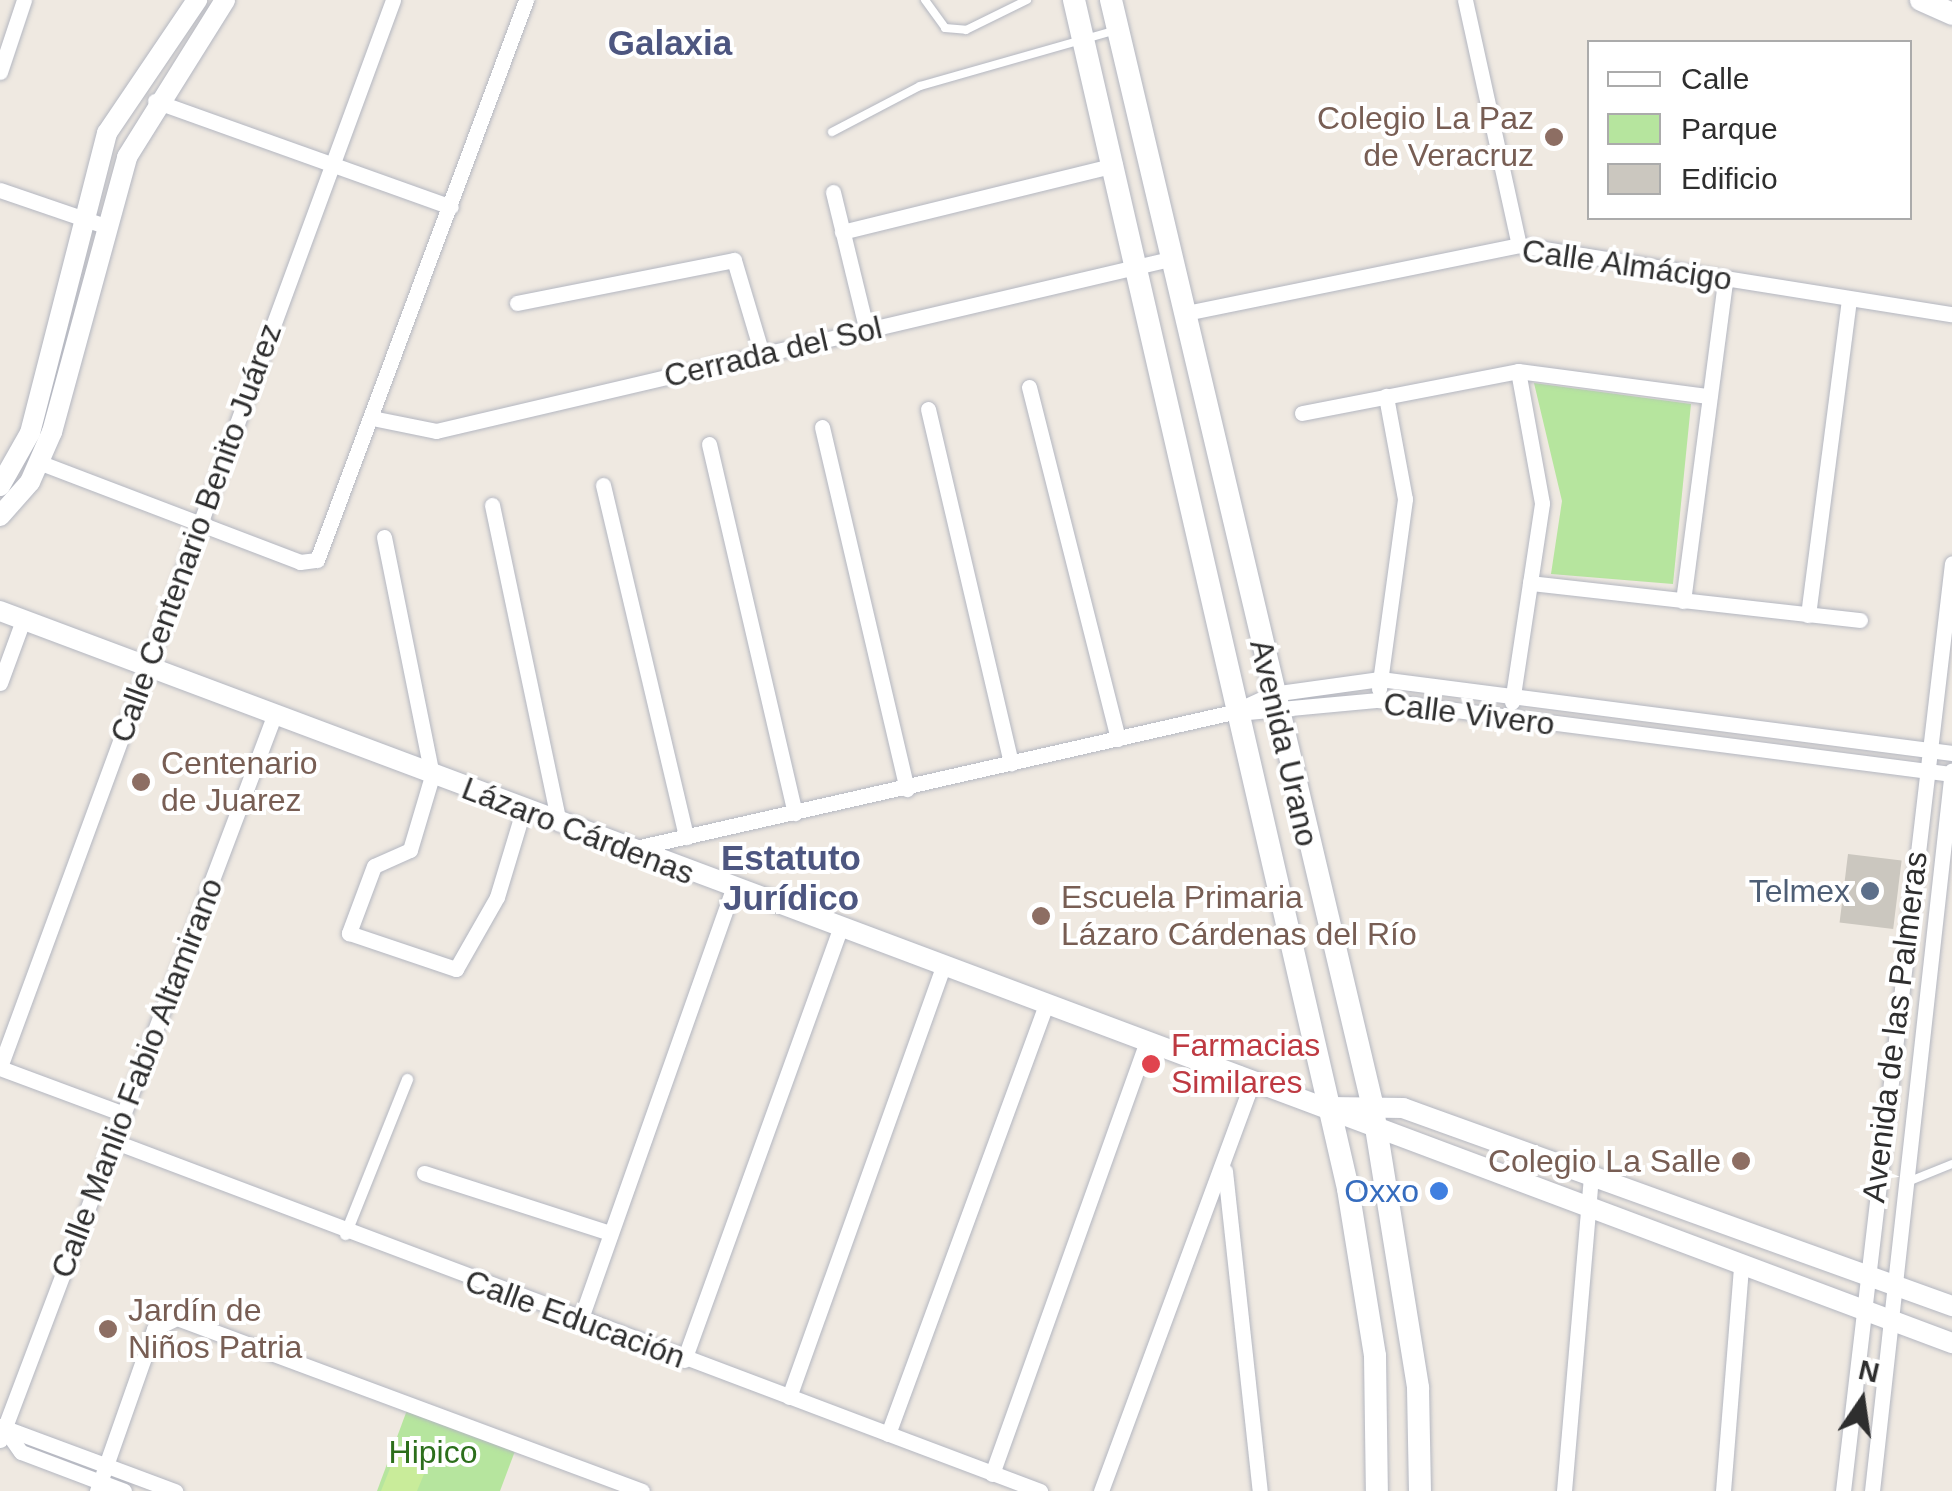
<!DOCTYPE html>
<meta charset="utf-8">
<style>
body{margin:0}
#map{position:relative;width:1952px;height:1491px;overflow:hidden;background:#efe9e1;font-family:Helvetica,sans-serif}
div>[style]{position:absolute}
.green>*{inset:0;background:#b6e59e}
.pitch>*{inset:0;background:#c9ec9a}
.building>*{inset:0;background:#cbc7bf;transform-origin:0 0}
.roads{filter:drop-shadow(0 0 2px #b4b7c1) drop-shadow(0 0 2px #b4b7c1)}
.service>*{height:8px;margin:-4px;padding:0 4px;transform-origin:4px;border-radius:4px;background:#fff}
.pedestrian>*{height:11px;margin:-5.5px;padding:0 5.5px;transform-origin:5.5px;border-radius:5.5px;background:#fff}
.minor>*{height:15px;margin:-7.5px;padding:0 7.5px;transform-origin:7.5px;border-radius:7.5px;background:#fff}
.tertiary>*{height:20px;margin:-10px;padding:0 10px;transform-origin:10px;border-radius:10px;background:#fff}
.secondary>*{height:22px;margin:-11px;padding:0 11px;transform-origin:11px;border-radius:11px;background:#fff}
.dots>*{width:28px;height:28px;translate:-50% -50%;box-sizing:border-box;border:5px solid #fff;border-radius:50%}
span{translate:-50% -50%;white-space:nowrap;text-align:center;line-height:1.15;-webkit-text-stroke:8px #fff;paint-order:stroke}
.education-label{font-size:32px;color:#785e54}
.right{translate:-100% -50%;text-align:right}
.left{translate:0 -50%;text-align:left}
.street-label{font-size:32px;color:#2e2e2e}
.service-label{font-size:32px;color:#4e5e75}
.health-label{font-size:32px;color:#be3a42}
.shop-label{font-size:32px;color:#366cbe}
.park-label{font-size:32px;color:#2c6e1b}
.neighbourhood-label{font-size:35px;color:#4d5680;font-weight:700}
.legend{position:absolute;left:1587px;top:40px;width:325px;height:180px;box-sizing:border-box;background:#fff;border:2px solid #ababab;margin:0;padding:12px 18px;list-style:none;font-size:30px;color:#2e2e2e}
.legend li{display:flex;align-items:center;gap:20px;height:50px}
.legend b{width:50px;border:2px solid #ababab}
.north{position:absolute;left:1812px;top:1351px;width:100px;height:100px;-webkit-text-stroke:8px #fff;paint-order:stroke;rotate:13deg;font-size:28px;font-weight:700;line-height:40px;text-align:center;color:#2e2e2e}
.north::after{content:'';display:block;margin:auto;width:35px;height:45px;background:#2e2e2e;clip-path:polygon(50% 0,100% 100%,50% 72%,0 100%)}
</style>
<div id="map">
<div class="green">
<i style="clip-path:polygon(1534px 383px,1691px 404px,1673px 584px,1551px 574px,1562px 501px)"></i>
<i style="clip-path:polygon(410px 1402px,518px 1443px,500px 1491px,377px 1491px)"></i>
</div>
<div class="pitch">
<i style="clip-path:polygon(397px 1451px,429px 1462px,417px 1491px,381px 1491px)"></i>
</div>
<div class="building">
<i style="left:1848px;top:854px;width:54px;height:69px;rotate:7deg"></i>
</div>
<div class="roads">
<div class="service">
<i style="left:925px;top:0;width:34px;rotate:54deg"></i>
<i style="left:945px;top:28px;width:21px;rotate:5deg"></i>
<i style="left:966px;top:30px;width:68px;rotate:-26.2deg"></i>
<i style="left:832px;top:132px;width:99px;rotate:-27.6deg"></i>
<i style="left:920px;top:86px;width:205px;rotate:-15.9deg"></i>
<i style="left:1905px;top:1183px;width:51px;rotate:-22deg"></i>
</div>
<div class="pedestrian">
<i style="left:345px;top:1234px;width:167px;rotate:-68.2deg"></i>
</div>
<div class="minor">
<i style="left:1465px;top:0;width:251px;rotate:77.6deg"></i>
<i style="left:0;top:72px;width:76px;rotate:-71.6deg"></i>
<i style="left:155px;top:101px;width:314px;rotate:19.7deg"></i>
<i style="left:0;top:190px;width:114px;rotate:18.9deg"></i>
<i style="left:833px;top:192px;width:143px;rotate:76.3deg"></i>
<i style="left:842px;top:232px;width:281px;rotate:-13.8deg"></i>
<i style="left:517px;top:303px;width:221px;rotate:-11.2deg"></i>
<i style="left:734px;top:260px;width:98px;rotate:73.4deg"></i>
<i style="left:1186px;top:313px;width:340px;rotate:-11.5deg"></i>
<i style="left:1519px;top:245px;width:438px;rotate:9.1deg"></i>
<i style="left:1029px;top:387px;width:363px;rotate:75.8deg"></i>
<i style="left:928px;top:409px;width:364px;rotate:76.8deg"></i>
<i style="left:1302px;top:413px;width:220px;rotate:-11deg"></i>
<i style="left:1518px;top:371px;width:192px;rotate:7.5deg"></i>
<i style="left:372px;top:418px;width:65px;rotate:11.5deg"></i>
<i style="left:436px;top:431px;width:758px;rotate:-13.19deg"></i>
<i style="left:822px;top:427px;width:372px;rotate:76.8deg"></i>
<i style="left:709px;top:444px;width:379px;rotate:76.9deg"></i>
<i style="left:41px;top:463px;width:277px;rotate:20.9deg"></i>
<i style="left:300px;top:562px;width:17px;rotate:-7deg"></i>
<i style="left:317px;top:560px;width:598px;rotate:-69.53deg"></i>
<i style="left:603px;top:485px;width:362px;rotate:76.7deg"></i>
<i style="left:492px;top:505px;width:326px;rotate:78.1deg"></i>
<i style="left:384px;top:537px;width:244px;rotate:78.6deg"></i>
<i style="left:432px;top:776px;width:77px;rotate:106.6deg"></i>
<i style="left:410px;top:850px;width:39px;rotate:156deg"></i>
<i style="left:374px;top:866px;width:72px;rotate:110.5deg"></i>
<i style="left:349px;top:933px;width:113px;rotate:18.6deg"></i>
<i style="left:456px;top:969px;width:83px;rotate:-60.3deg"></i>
<i style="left:497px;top:897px;width:90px;rotate:-73.2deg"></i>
<i style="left:1530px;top:583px;width:332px;rotate:6.4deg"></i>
<i style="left:1683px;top:601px;width:324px;rotate:-82.5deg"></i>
<i style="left:1808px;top:615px;width:319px;rotate:-82.6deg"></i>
<i style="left:0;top:683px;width:67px;rotate:-69.9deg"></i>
<i style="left:1379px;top:689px;width:192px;rotate:-82.2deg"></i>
<i style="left:1405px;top:499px;width:105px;rotate:-100.5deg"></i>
<i style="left:1512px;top:702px;width:201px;rotate:-81.4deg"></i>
<i style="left:1542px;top:503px;width:134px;rotate:-100.3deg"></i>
<i style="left:1237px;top:713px;width:142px;rotate:-5.3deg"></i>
<i style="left:1378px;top:700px;width:579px;rotate:7.35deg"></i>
<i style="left:631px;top:849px;width:617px;rotate:-12.82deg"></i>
<i style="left:1233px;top:712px;width:43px;rotate:-24.8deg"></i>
<i style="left:1272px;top:694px;width:109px;rotate:-7.9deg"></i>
<i style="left:1380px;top:679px;width:577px;rotate:7.37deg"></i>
<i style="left:0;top:1067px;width:1137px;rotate:-69.78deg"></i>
<i style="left:0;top:1068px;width:132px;rotate:20.4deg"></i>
<i style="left:113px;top:1141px;width:991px;rotate:20.68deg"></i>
<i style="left:1225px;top:1171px;width:322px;rotate:83.8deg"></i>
<i style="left:424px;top:1173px;width:195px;rotate:17.9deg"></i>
<i style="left:580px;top:1321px;width:458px;rotate:-70.5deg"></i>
<i style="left:684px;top:1360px;width:459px;rotate:-70.1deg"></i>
<i style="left:789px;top:1397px;width:458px;rotate:-70.3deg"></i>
<i style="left:0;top:1426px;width:187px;rotate:20.4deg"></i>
<i style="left:4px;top:1428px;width:29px;rotate:55deg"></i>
<i style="left:21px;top:1452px;width:110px;rotate:20.7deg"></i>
<i style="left:888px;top:1434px;width:458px;rotate:-69.8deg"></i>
<i style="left:0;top:1440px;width:774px;rotate:-69.27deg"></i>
<i style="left:992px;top:1474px;width:460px;rotate:-70.3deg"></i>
<i style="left:97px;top:1491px;width:172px;rotate:-70.6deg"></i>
<i style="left:154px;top:1329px;width:25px;rotate:-26deg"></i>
<i style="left:177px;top:1318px;width:496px;rotate:20.4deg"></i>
<i style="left:1101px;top:1491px;width:438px;rotate:-69.7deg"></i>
<i style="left:1564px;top:1491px;width:319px;rotate:-85.1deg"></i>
<i style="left:1723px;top:1491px;width:226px;rotate:-85.4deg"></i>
<i style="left:1843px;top:1491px;width:934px;rotate:-83.3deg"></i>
<i style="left:1872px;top:1491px;width:725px;rotate:-83.67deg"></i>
</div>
<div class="tertiary">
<i style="left:0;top:486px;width:61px;rotate:-60.5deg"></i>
<i style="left:30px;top:433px;width:310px;rotate:-75.6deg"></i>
<i style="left:107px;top:133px;width:161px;rotate:-55.9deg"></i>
<i style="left:0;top:516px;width:45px;rotate:-48.6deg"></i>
<i style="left:30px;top:482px;width:55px;rotate:-66.3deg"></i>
<i style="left:52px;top:432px;width:285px;rotate:-74.7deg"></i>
<i style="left:127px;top:157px;width:185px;rotate:-58deg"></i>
<i style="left:0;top:611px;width:2085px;rotate:20.56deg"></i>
<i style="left:1330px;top:1107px;width:73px;rotate:0.8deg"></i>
<i style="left:1403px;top:1108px;width:584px;rotate:19.83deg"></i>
</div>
<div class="secondary">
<i style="left:1074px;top:0;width:1220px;rotate:77.02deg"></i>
<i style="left:1348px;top:1189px;width:169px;rotate:80.8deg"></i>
<i style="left:1375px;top:1356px;width:135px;rotate:89.2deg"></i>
<i style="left:1111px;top:0;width:1133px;rotate:76.69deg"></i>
<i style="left:1372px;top:1103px;width:289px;rotate:80.8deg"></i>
<i style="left:1418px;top:1388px;width:103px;rotate:88.9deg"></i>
<i style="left:1921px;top:0;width:34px;rotate:24deg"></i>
</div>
</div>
<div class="dots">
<i style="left:1554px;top:137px;background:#8d6e63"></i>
<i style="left:141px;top:782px;background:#8d6e63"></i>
<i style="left:1870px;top:891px;background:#5c6f8a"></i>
<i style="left:1041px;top:916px;background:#8d6e63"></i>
<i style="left:1151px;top:1064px;background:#e0444e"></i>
<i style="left:1741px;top:1161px;background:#8d6e63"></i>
<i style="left:1439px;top:1191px;background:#3f7fe0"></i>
<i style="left:108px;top:1329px;background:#8d6e63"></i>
</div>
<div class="education-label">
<span class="right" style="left:1534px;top:137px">Colegio La Paz<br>de Veracruz</span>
<span class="left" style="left:161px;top:782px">Centenario<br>de Juarez</span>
<span class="left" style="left:1061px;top:916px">Escuela Primaria<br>Lázaro Cárdenas del Río</span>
<span class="right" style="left:1721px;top:1161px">Colegio La Salle</span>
<span class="left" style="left:128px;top:1329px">Jardín de<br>Niños Patria</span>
</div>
<div class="street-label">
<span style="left:1627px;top:265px;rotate:8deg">Calle Almácigo</span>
<span style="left:773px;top:352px;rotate:-13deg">Cerrada del Sol</span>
<span style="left:196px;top:533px;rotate:-70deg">Calle Centenario Benito Juárez</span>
<span style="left:1469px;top:714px;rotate:7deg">Calle Vivero</span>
<span style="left:1284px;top:743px;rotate:77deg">Avenida Urano</span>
<span style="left:578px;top:831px;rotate:21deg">Lázaro Cárdenas</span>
<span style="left:1895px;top:1027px;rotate:-83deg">Avenida de las Palmeras</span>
<span style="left:137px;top:1078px;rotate:-69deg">Calle Manlio Fabio Altamirano</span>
<span style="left:575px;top:1319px;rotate:20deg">Calle Educación</span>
</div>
<div class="service-label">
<span class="right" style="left:1850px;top:891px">Telmex</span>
</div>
<div class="health-label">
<span class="left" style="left:1171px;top:1064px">Farmacias<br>Similares</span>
</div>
<div class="shop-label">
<span class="right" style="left:1419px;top:1191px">Oxxo</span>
</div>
<div class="park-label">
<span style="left:433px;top:1452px">Hipico</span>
</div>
<div class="neighbourhood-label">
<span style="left:670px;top:43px">Galaxia</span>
<span style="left:791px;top:878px">Estatuto<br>Jurídico</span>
</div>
<ul class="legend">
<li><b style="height:12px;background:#fff"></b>Calle</li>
<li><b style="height:28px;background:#b6e59e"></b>Parque</li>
<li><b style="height:28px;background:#cbc7bf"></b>Edificio</li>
</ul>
<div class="north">N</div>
</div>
